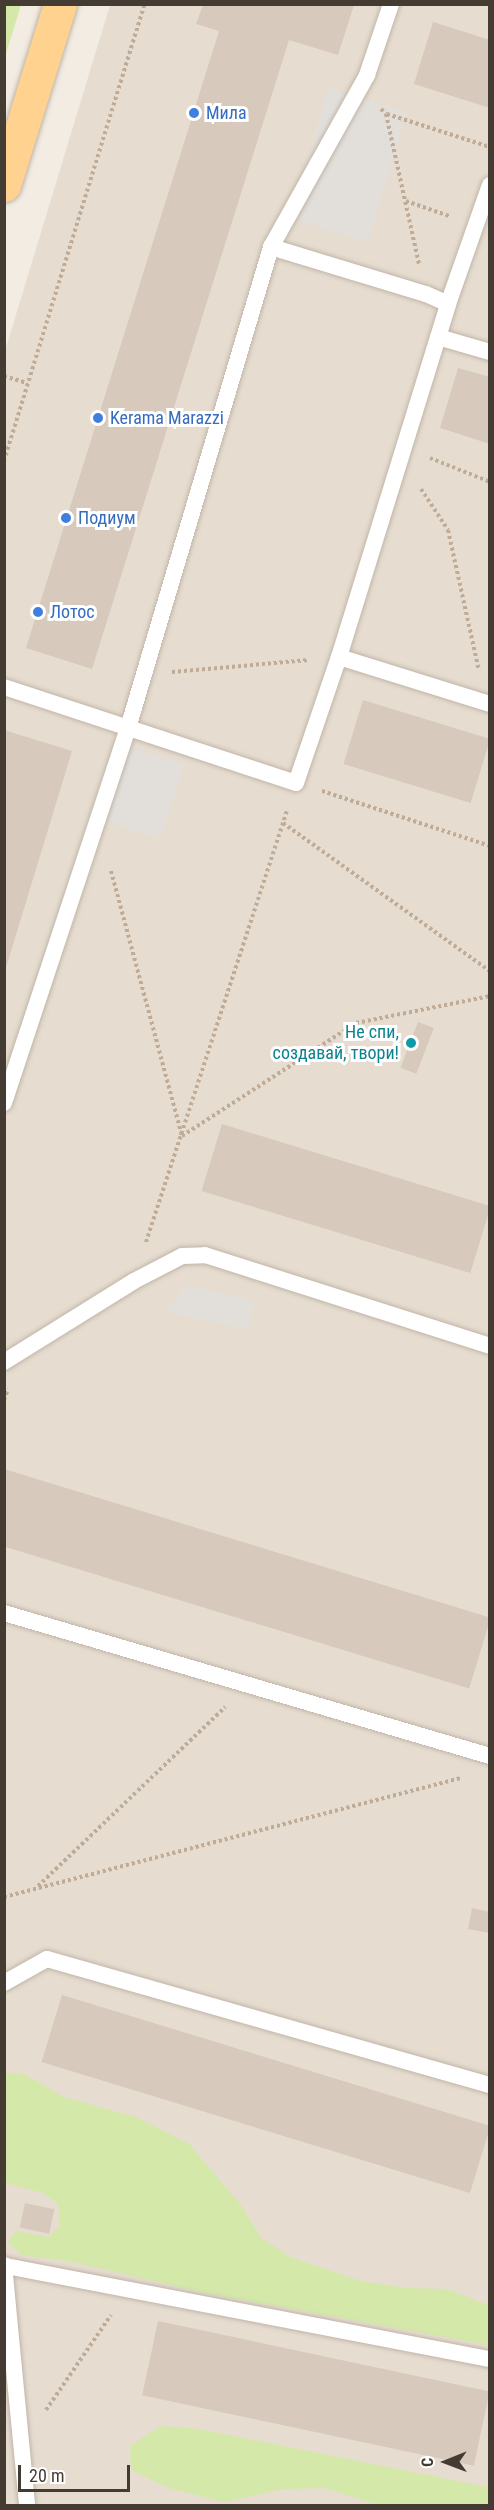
<!DOCTYPE html>
<meta charset="utf-8">
<style>
body{margin:0}
#map{position:relative;width:494px;height:2510px;overflow:hidden;background:#f2ece3;font-family:"Roboto Condensed",sans-serif}
div>[style]{position:absolute}
.residential>*{inset:0;background:#e6ddd0}
.green>*{inset:0;background:#d3e8a9}
.parking>*{inset:0;background:#e2dfdb;transform-origin:0 0}
.building>*{inset:0;background:#d7c9bb;transform-origin:0 0}
.path>*{height:4px;margin-top:-2px;transform-origin:0;background:repeating-linear-gradient(90deg,#c0ac96 0 3px,transparent 0 6px)}
.roads{filter:drop-shadow(0 0 2px #c1b5a8) drop-shadow(0 0 2px #c1b5a8)}
.service>*{height:16px;margin:-8px;padding:0 8px;transform-origin:8px;border-radius:8px;background:#fff}
.primary>*{height:33px;margin:-16.5px;padding:0 16.5px;transform-origin:16.5px;border-radius:16.5px;background:#ffd38f}
.dots>*{width:16px;height:16px;translate:-50% -50%;box-sizing:border-box;border:3px solid #fff;border-radius:50%}
span{translate:-50% -50%;white-space:nowrap;text-align:center;line-height:1.15;-webkit-text-stroke:6px #fff;paint-order:stroke}
.shop-label{font-size:18px;color:#366cbe}
.left{translate:0 -50%;text-align:left}
.culture-label{font-size:18px;color:#0d838f}
.right{translate:-100% -50%;text-align:right}
.frame{position:absolute;inset:0;border:6px solid #443b33;pointer-events:none}
.north{position:absolute;left:416px;top:2432px;width:60px;height:60px;-webkit-text-stroke:4px #fff;paint-order:stroke;rotate:269deg;font-size:16px;font-weight:700;line-height:24px;text-align:center;color:#443b33}
.north::after{content:'';display:block;margin:auto;width:21px;height:27px;background:#443b33;clip-path:polygon(50% 0,100% 100%,50% 72%,0 100%)}
.scale{position:absolute;left:18px;top:2465px;width:112px;height:27px;box-sizing:border-box;border:3px solid #443b33;border-top:0;padding-left:8px;font-size:18px;line-height:21px;white-space:nowrap;color:#443b33;-webkit-text-stroke:4px #fff;paint-order:stroke}
</style>
<div id="map">
<div class="residential">
<i style="clip-path:polygon(110px 5px,489px 5px,489px 2505px,5px 2506px,5px 351px)"></i>
</div>
<div class="green">
<i style="clip-path:polygon(5px 4px,21px 5px,5px 57px,4px 5px)"></i>
<i style="clip-path:polygon(4px 2073px,24px 2074px,64px 2097px,136px 2117px,189px 2144px,241px 2205px,261px 2238px,290px 2257px,361px 2281px,407px 2288px,446px 2289px,489px 2305px,489px 2345px,205px 2293px,73px 2262px,21px 2255px,8px 2242px,16px 2231px,48px 2237px,60px 2226px,58px 2204px,43px 2193px,5px 2183px)"></i>
<i style="clip-path:polygon(161px 2426px,199px 2429px,487px 2487px,489px 2505px,378px 2505px,325px 2488px,283px 2489px,224px 2502px,169px 2488px,131px 2470px,130px 2446px)"></i>
</div>
<div class="parking">
<i style="left:329px;top:88px;width:82px;height:136px;rotate:17deg"></i>
<i style="left:127px;top:746px;width:60px;height:78px;rotate:18deg"></i>
<i style="clip-path:polygon(185px 1286px,254px 1300px,248px 1329px,164px 1312px)"></i>
</div>
<div class="building">
<i style="clip-path:polygon(203px 5px,354px 5px,338px 55px,289px 40px,92px 669px,26px 648px,219px 31px,196px 24px)"></i>
<i style="clip-path:polygon(433px 22px,490px 40px,490px 108px,414px 84px)"></i>
<i style="clip-path:polygon(458px 368px,490px 377px,490px 444px,440px 428px)"></i>
<i style="left:363px;top:700px;width:133px;height:67px;rotate:17deg"></i>
<i style="clip-path:polygon(4px 730px,72px 751px,5px 971px,4px 971px)"></i>
<i style="left:418px;top:1022px;width:17px;height:49px;rotate:21deg"></i>
<i style="left:222px;top:1124px;width:281px;height:70px;rotate:17deg"></i>
<i style="left:4px;top:1469px;width:509px;height:74px;rotate:17deg"></i>
<i style="clip-path:polygon(472px 1908px,490px 1912px,490px 1933px,468px 1929px)"></i>
<i style="left:62px;top:1995px;width:448px;height:70px;rotate:17deg"></i>
<i style="left:25px;top:2203px;width:30px;height:25px;rotate:12deg"></i>
<i style="left:158px;top:2321px;width:339px;height:76px;rotate:12deg"></i>
</div>
<div class="path">
<i style="left:381px;top:109px;width:7px;rotate:45deg"></i>
<i style="left:386px;top:114px;width:154px;rotate:77.6deg"></i>
<i style="left:387px;top:114px;width:108px;rotate:17.8deg"></i>
<i style="left:406px;top:201px;width:46px;rotate:19.2deg"></i>
<i style="left:4px;top:376px;width:24px;rotate:17deg"></i>
<i style="left:430px;top:458px;width:65px;rotate:21.8deg"></i>
<i style="left:4px;top:461px;width:478px;rotate:-72.9deg"></i>
<i style="left:421px;top:489px;width:49px;rotate:56.6deg"></i>
<i style="left:448px;top:530px;width:144px;rotate:77.6deg"></i>
<i style="left:172px;top:672px;width:137px;rotate:-5deg"></i>
<i style="left:322px;top:791px;width:177px;rotate:18.1deg"></i>
<i style="left:283px;top:823px;width:254px;rotate:35.6deg"></i>
<i style="left:111px;top:871px;width:274px;rotate:75deg"></i>
<i style="left:182px;top:1136px;width:207px;rotate:-33deg"></i>
<i style="left:356px;top:1023px;width:137px;rotate:-11.4deg"></i>
<i style="left:146px;top:1242px;width:454px;rotate:-71.9deg"></i>
<i style="left:4px;top:1400px;width:12px;rotate:-70deg"></i>
<i style="left:38px;top:1886px;width:259px;rotate:-43.7deg"></i>
<i style="left:4px;top:1897px;width:473px;rotate:-14.6deg"></i>
<i style="left:46px;top:2410px;width:115px;rotate:-55.6deg"></i>
</div>
<div class="roads">
<div class="service">
<i style="left:271px;top:247px;width:162px;rotate:16.9deg"></i>
<i style="left:426px;top:294px;width:24px;rotate:24deg"></i>
<i style="left:438px;top:337px;width:54px;rotate:16.1deg"></i>
<i style="left:339px;top:657px;width:158px;rotate:17.3deg"></i>
<i style="left:4px;top:687px;width:307px;rotate:18.2deg"></i>
<i style="left:296px;top:783px;width:133px;rotate:-71.2deg"></i>
<i style="left:339px;top:657px;width:369px;rotate:-72.8deg"></i>
<i style="left:448px;top:304px;width:126px;rotate:-70.6deg"></i>
<i style="left:4px;top:1103px;width:395px;rotate:-71.7deg"></i>
<i style="left:128px;top:728px;width:502px;rotate:-73.44deg"></i>
<i style="left:271px;top:247px;width:197px;rotate:-60.8deg"></i>
<i style="left:367px;top:75px;width:75px;rotate:-71.3deg"></i>
<i style="left:4px;top:1362px;width:153px;rotate:-31.9deg"></i>
<i style="left:134px;top:1281px;width:54px;rotate:-27.5deg"></i>
<i style="left:182px;top:1256px;width:23px;rotate:-2deg"></i>
<i style="left:205px;top:1255px;width:299px;rotate:17.7deg"></i>
<i style="left:4px;top:1613px;width:507px;rotate:16.4deg"></i>
<i style="left:4px;top:1983px;width:49px;rotate:-29.2deg"></i>
<i style="left:47px;top:1959px;width:461px;rotate:15.9deg"></i>
<i style="left:4px;top:2265px;width:242px;rotate:84.5deg"></i>
<i style="left:6px;top:2266px;width:493px;rotate:10.9deg"></i>
</div>
<div class="primary">
<i style="left:4px;top:185px;width:189px;rotate:-72.8deg"></i>
</div>
</div>
<div class="dots">
<i style="left:194px;top:113px;background:#3f7fe0"></i>
<i style="left:98px;top:418px;background:#3f7fe0"></i>
<i style="left:66px;top:518px;background:#3f7fe0"></i>
<i style="left:38px;top:612px;background:#3f7fe0"></i>
<i style="left:411px;top:1043px;background:#0f9aa8"></i>
</div>
<div class="shop-label">
<span class="left" style="left:206px;top:113px">Мила</span>
<span class="left" style="left:110px;top:418px">Kerama Marazzi</span>
<span class="left" style="left:78px;top:518px">Подиум</span>
<span class="left" style="left:50px;top:612px">Лотос</span>
</div>
<div class="culture-label">
<span class="right" style="left:399px;top:1043px">Не спи,<br>создавай, твори!</span>
</div>
<div class="frame"></div>
<div class="north">С</div>
<div class="scale">20 m</div>
</div>
